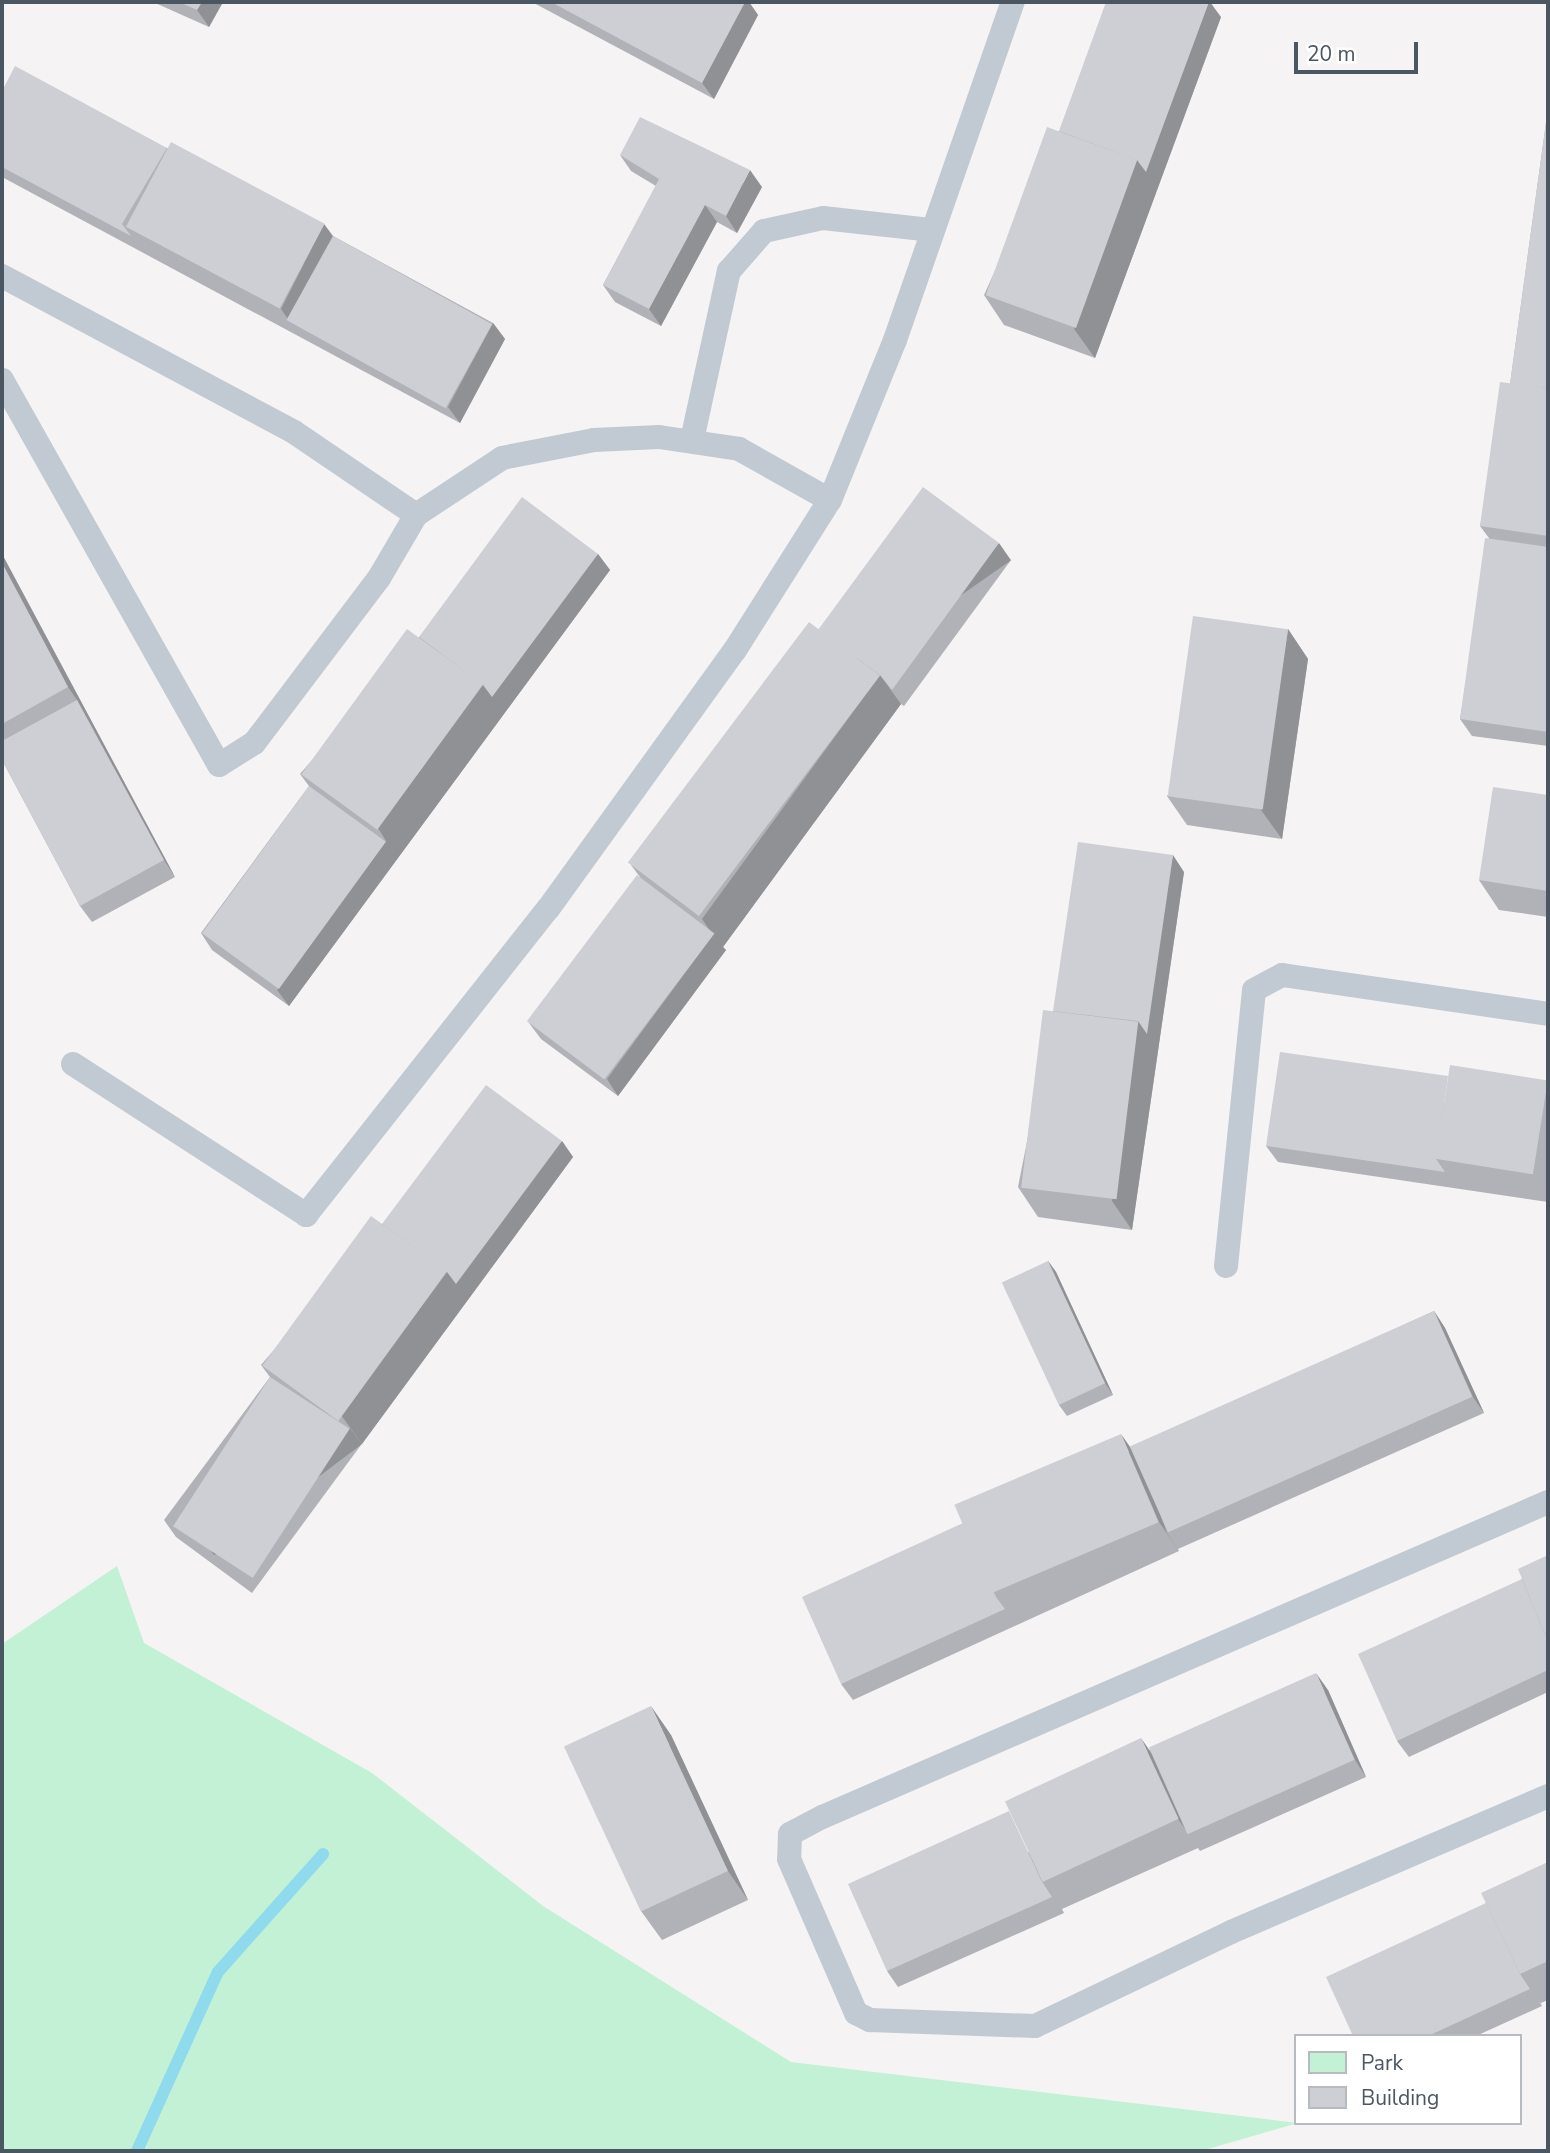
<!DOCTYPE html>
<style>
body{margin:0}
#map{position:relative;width:1550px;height:2153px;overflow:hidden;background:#f5f3f3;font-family:"Nunito Sans",sans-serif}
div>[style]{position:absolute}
.green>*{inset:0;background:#c3f1d5}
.stream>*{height:12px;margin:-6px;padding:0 6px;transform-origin:6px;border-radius:6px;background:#90daee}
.service>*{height:24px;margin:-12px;padding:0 12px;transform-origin:12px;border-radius:12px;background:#c1cad2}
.wall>*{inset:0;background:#b0b2b7}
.shaded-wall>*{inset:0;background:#909195;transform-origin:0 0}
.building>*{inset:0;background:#cdcfd5;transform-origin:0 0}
span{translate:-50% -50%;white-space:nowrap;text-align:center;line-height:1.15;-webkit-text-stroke:6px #fff;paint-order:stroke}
.frame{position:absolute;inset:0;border:4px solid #4a5661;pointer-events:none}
.legend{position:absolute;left:1294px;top:2034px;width:228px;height:91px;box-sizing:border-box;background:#fff;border:2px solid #b7bbc0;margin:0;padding:9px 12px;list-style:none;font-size:21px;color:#4a5661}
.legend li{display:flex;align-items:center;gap:14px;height:35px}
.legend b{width:35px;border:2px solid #b7bbc0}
.scale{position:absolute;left:1294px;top:42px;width:124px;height:32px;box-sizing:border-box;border:4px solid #4a5661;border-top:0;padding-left:9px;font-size:21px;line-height:24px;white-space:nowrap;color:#4a5661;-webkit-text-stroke:5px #fff;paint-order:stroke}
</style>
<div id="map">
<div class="green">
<i style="clip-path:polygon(117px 1566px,144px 1643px,372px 1773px,543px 1906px,791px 2062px,1298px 2123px,1201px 2151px,2px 2151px,2px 1644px)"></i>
</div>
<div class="stream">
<i style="left:137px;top:2151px;width:196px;rotate:-65.7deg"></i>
<i style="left:218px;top:1972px;width:158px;rotate:-48.3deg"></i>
</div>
<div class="service">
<i style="left:2px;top:276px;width:331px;rotate:28.1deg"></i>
<i style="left:294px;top:432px;width:148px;rotate:34.2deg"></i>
<i style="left:416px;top:515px;width:73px;rotate:120.4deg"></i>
<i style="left:379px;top:578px;width:207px;rotate:127.1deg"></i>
<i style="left:254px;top:743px;width:41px;rotate:147.8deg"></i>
<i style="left:219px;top:765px;width:442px;rotate:-119.4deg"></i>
<i style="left:692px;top:440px;width:173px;rotate:-77.7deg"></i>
<i style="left:729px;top:271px;width:53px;rotate:-48.8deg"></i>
<i style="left:764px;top:231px;width:60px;rotate:-12.4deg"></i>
<i style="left:823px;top:218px;width:110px;rotate:6.3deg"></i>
<i style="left:416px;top:515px;width:103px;rotate:-33.5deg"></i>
<i style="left:502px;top:458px;width:94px;rotate:-11.1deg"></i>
<i style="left:594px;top:440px;width:65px;rotate:-2.6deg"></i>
<i style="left:659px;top:437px;width:81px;rotate:8.5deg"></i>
<i style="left:739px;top:449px;width:104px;rotate:29.3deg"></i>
<i style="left:73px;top:1064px;width:278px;rotate:32.9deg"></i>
<i style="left:306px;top:1215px;width:390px;rotate:-51.7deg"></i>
<i style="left:548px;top:909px;width:319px;rotate:-54.2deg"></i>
<i style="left:735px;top:650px;width:178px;rotate:-57.7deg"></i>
<i style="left:830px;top:500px;width:173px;rotate:-67.9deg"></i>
<i style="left:895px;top:340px;width:358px;rotate:-70.8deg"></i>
<i style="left:1226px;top:1266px;width:277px;rotate:-84.2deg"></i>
<i style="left:1254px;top:990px;width:32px;rotate:-28deg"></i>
<i style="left:1282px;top:975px;width:269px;rotate:8.3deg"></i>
<i style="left:1548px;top:1502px;width:791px;rotate:156.54deg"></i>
<i style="left:822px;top:1817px;width:36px;rotate:152deg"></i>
<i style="left:790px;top:1834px;width:25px;rotate:92deg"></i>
<i style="left:789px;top:1859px;width:168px;rotate:66.5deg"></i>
<i style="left:856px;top:2013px;width:16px;rotate:27deg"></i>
<i style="left:870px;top:2020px;width:165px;rotate:2.1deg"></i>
<i style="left:1035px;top:2026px;width:217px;rotate:-25.6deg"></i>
<i style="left:1231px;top:1932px;width:345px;rotate:-23.2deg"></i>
</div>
<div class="wall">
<i style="clip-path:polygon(153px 2px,223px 2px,209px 27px)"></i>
<i style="clip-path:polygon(532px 2px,749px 2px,758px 15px,714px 99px)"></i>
<i style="clip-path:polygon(1221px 17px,1095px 358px,1004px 325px,984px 295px,1059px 131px)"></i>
<i style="clip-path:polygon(2px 91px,167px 148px,324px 224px,333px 236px,493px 323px,505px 339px,460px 423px,2px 177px)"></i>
<i style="clip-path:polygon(1548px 108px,1548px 746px,1472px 736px,1460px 719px,1489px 538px,1480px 526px,1510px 384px)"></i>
<i style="clip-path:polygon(620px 155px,762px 187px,737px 233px,717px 222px,661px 326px,615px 302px,603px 285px,656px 186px,631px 171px)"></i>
<i style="clip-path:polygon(2px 554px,175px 877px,92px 922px,80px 906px,2px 760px)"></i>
<i style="clip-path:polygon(598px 554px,610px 570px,289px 1006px,212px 950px,201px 933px,309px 786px,300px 774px,419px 637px)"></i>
<i style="clip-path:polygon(1011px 560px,904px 706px,901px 704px,723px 947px,726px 950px,618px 1096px,541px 1039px,529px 1023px,640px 877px,631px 865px,818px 630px)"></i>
<i style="clip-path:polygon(1288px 629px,1308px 659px,1282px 839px,1187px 825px,1167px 796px)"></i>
<i style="clip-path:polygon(1548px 795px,1548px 917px,1499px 910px,1479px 880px)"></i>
<i style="clip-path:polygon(1184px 872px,1132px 1230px,1038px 1217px,1018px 1187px,1053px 1011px)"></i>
<i style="clip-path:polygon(1548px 1080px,1548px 1202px,1278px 1162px,1266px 1146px)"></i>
<i style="clip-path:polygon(562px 1141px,573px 1157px,252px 1593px,176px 1537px,164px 1520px,270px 1377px,261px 1365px,382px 1224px)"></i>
<i style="clip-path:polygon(1048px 1261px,1056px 1272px,1113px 1395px,1067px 1416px,1059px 1405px)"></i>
<i style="clip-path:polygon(1434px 1311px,1445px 1328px,1484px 1413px,1178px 1549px,1179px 1551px,853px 1700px,841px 1684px,1132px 1449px)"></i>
<i style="clip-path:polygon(1548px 1555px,1548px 1692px,1409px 1757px,1397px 1741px,1522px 1579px)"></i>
<i style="clip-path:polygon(1328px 1690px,1366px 1777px,1200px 1851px,1198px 1848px,1062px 1909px,1064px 1913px,898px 1987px,887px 1971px,1150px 1750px)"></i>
<i style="clip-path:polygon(671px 1735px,748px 1900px,662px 1940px,641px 1911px)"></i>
<i style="clip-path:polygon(1548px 1862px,1548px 2000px,1541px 2003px,1540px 2002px,1542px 2006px,1476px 2036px,1353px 2036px,1486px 1903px)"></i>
</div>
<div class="shaded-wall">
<i style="clip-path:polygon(202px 2px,223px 2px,209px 27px,197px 10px)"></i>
<i style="clip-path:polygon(745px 2px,749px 2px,758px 15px,714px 99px,702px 83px)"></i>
<i style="clip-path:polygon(1209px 2px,1210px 2px,1221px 17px,1095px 358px,1074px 329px,1137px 160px)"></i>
<i style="clip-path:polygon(750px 170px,762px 187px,737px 233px,726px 216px)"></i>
<i style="clip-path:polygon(705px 205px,717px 222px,661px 326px,649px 309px)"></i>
<i style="clip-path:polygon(324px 224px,345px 253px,290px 322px,281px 309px)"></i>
<i style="clip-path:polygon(493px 323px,505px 339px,460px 423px,448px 407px)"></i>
<i style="left:999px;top:543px;width:21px;height:182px;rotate:55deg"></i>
<i style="clip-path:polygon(2px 554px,175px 877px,164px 860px,77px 700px,68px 687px,2px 563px)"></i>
<i style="clip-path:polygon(598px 554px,610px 570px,289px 1006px,277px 990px,386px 841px,378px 828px,483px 685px)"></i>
<i style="clip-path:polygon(1288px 629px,1308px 659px,1282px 839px,1261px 810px)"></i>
<i style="clip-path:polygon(880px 675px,901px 704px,723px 947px,726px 950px,618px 1096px,607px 1079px,713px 935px,702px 919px)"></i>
<i style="clip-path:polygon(1173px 855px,1184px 872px,1132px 1230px,1112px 1201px,1138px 1021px)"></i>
<i style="clip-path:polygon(562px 1141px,573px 1157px,362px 1444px,341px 1415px,447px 1272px)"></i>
<i style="clip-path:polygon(1048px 1261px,1056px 1272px,1113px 1395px,1105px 1383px)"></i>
<i style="clip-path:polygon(1434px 1311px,1445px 1328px,1484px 1413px,1473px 1397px)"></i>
<i style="left:350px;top:1428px;width:20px;height:185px;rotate:53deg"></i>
<i style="clip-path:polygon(1121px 1434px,1142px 1464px,1167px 1533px,1179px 1551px,1159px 1522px)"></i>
<i style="clip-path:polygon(1316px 1673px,1328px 1690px,1366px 1777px,1355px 1760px)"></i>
<i style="clip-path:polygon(651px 1706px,671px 1735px,748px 1900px,728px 1871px)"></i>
<i style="clip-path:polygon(1141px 1738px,1161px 1767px,1189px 1834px,1178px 1819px)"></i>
</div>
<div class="building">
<i style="clip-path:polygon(179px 2px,202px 2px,197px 10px)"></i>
<i style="clip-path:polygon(551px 2px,745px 2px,702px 83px)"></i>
<i style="clip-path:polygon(1106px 2px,1209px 2px,1146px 172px,1137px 160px,1059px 131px)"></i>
<i style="clip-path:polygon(15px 66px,167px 148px,122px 224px,131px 236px,2px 167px,2px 91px)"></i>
<i style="clip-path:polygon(1548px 108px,1548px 388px,1510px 384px)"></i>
<i style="clip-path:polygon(640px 117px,750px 170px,726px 216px,705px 205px,649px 309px,603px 285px,659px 179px,620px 155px)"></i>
<i style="left:1047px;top:127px;width:96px;height:179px;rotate:20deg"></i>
<i style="left:171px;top:142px;width:174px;height:96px;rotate:28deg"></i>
<i style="left:333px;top:236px;width:182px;height:96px;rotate:29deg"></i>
<i style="clip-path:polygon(1500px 382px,1548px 388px,1548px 536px,1480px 526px)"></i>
<i style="clip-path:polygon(923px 487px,999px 543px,892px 690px,880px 675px,818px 630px)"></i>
<i style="clip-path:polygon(522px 497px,598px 554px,492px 697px,483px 685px,419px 637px)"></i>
<i style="clip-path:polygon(1485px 538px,1548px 547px,1548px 732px,1460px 719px)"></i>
<i style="clip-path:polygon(2px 563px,68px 687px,2px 724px)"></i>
<i style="left:1193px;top:616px;width:96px;height:182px;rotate:8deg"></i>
<i style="left:809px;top:622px;width:89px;height:301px;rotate:37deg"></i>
<i style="left:407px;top:629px;width:94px;height:180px;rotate:36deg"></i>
<i style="clip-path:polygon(77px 700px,164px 860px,80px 906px,2px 760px,2px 741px)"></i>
<i style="left:309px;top:786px;width:95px;height:182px;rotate:36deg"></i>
<i style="clip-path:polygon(1493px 787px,1548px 795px,1548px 891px,1479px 880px)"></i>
<i style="clip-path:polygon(1078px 842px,1173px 855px,1147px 1034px,1138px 1021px,1053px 1011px)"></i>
<i style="left:637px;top:875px;width:97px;height:183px;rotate:37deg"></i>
<i style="left:1043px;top:1010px;width:96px;height:179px;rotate:7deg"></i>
<i style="clip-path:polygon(1280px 1052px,1448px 1076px,1436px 1159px,1445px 1172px,1266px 1146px)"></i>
<i style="left:1450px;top:1065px;width:99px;height:95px;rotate:9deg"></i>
<i style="clip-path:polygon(486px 1085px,562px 1141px,456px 1284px,447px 1272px,382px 1224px)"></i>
<i style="left:371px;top:1216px;width:94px;height:185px;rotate:36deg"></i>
<i style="left:1048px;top:1261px;width:135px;height:51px;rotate:65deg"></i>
<i style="left:1434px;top:1311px;width:94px;height:333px;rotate:66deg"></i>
<i style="left:270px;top:1377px;width:95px;height:178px;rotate:33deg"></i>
<i style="left:1121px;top:1434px;width:96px;height:181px;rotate:67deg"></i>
<i style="clip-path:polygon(963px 1523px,996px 1597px,1005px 1609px,841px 1684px,802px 1597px)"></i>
<i style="clip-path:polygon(1548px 1555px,1548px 1642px,1518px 1569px)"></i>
<i style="clip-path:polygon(1522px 1579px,1548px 1642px,1548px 1670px,1397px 1741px,1358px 1654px)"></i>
<i style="left:1316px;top:1673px;width:95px;height:183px;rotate:66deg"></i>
<i style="left:651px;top:1706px;width:182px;height:96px;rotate:65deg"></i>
<i style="left:1141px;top:1738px;width:89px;height:150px;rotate:65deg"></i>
<i style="clip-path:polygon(1009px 1811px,1041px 1880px,1052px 1897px,887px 1971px,848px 1884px)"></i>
<i style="clip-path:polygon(1548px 1862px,1548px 1961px,1520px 1974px,1481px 1893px)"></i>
<i style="clip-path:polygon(1486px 1903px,1520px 1974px,1530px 1989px,1428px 2036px,1353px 2036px,1326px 1977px)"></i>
</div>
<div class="frame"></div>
<ul class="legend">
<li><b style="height:19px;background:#c3f1d5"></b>Park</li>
<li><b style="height:19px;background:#cdcfd5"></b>Building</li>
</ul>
<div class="scale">20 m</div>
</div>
